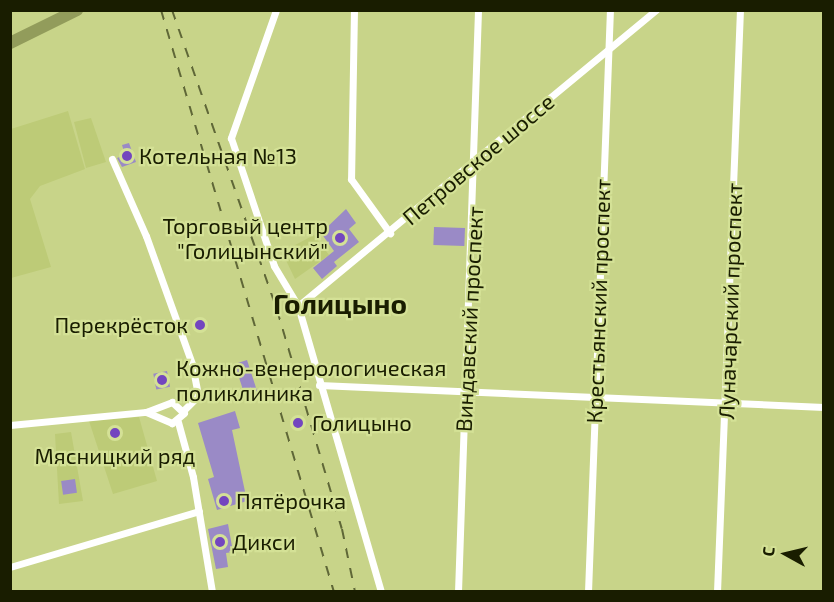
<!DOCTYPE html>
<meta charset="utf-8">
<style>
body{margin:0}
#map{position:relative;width:834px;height:602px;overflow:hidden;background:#c8d489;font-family:"Exo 2",sans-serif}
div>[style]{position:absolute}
.built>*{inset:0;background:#bdcb77}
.river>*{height:12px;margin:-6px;padding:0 6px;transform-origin:6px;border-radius:6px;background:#929c5b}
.building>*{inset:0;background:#9a8ac6;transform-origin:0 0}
.minor>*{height:7px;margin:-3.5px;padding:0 3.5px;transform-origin:3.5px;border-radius:3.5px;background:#fff}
.rail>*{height:2px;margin-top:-1px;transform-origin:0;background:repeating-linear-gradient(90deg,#5f6737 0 10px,transparent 0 20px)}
.dots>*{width:16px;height:16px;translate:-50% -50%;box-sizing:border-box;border:3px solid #d4e196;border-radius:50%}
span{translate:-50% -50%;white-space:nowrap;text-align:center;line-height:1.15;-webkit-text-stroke:4.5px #d4e196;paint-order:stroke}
.poi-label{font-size:22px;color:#191d00}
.left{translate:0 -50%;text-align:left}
.right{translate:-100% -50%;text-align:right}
.street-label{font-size:22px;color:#191d00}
.district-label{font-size:28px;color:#191d00;font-weight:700}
.frame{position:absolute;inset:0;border:12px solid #191d00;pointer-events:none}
.north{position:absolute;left:756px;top:524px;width:60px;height:60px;-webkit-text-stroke:4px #d4e196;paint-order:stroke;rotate:278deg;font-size:16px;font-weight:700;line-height:24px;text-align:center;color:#191d00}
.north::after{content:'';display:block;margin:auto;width:21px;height:27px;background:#191d00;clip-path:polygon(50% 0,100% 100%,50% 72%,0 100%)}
</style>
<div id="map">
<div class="built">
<i style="clip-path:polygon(68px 111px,85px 169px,40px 186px,30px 199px,51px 267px,11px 278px,11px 129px)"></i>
<i style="clip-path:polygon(91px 118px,106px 162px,86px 168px,74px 122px)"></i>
<i style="clip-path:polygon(314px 235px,329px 255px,295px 279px,282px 252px)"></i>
<i style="clip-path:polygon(139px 417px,157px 481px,113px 494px,89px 421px)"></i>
<i style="clip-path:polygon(71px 432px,83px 501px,59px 504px,55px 434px)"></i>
</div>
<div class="river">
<i style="left:10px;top:43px;width:75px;rotate:-26.2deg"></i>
</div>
<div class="building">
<i style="clip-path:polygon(129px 143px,136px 162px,122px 167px,117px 158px,125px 155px,122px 145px)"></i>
<i style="clip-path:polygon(346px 209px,356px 223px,349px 229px,359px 242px,334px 262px,337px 266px,322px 279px,313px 268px,334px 251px,321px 233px)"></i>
<i style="left:434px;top:227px;width:31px;height:18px;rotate:2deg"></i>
<i style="left:247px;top:360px;width:38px;height:13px;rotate:72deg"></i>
<i style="left:167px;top:371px;width:16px;height:14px;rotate:79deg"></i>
<i style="clip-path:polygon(235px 411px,240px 428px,232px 430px,247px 501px,217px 510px,208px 479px,214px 477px,198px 423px)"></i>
<i style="left:75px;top:479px;width:14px;height:14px;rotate:82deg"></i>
<i style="clip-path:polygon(228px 524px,233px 552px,226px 553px,228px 567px,216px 569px,208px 529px)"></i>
</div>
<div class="minor">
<i style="left:276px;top:10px;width:136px;rotate:109.4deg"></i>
<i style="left:231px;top:138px;width:135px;rotate:71.4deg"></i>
<i style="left:274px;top:266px;width:47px;rotate:59deg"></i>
<i style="left:298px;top:306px;width:298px;rotate:73.8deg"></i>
<i style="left:354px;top:10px;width:169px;rotate:91deg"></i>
<i style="left:351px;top:179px;width:67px;rotate:54.2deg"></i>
<i style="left:112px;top:159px;width:84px;rotate:66.2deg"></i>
<i style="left:146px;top:236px;width:136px;rotate:70.2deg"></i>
<i style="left:192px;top:364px;width:33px;rotate:79deg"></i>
<i style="left:198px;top:396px;width:21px;rotate:135deg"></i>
<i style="left:298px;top:306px;width:465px;rotate:-39.6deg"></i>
<i style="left:319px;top:385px;width:505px;rotate:2.49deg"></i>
<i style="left:178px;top:422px;width:57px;rotate:74.7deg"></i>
<i style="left:193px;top:477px;width:117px;rotate:80.6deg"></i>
<i style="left:10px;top:425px;width:137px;rotate:-5.5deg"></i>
<i style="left:146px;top:412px;width:28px;rotate:-21deg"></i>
<i style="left:172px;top:402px;width:16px;rotate:43deg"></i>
<i style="left:184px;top:413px;width:16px;rotate:140deg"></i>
<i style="left:172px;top:423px;width:28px;rotate:-157deg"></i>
<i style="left:10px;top:567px;width:197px;rotate:-16.5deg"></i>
<i style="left:458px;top:592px;width:582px;rotate:-88.03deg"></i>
<i style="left:588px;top:592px;width:582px;rotate:-87.84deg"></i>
<i style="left:717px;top:592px;width:582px;rotate:-87.74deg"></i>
</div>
<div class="rail">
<i style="left:161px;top:10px;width:607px;rotate:73.45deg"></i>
<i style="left:172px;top:10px;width:318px;rotate:70.7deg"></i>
<i style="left:277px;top:310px;width:228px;rotate:73.5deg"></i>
<i style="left:342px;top:529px;width:64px;rotate:78.3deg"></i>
</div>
<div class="dots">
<i style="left:127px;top:156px;background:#7346bf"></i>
<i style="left:340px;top:238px;background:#7346bf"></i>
<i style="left:200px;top:325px;background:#7346bf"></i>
<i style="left:162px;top:380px;background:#7346bf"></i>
<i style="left:298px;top:423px;background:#7346bf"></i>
<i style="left:115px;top:433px;background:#7346bf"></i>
<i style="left:224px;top:501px;background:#7346bf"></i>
<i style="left:220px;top:542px;background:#7346bf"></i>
</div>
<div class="poi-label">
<span class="left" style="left:139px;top:156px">Котельная №13</span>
<span class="right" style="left:328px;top:238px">Торговый центр<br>"Голицынский"</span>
<span class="right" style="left:188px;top:325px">Перекрёсток</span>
<span class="left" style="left:176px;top:380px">Кожно-венерологическая<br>поликлиника</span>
<span class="left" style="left:312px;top:423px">Голицыно</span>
<span style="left:115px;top:456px">Мясницкий ряд</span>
<span class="left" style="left:236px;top:501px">Пятёрочка</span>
<span class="left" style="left:232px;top:542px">Дикси</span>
</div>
<div class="street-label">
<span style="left:478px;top:159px;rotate:-40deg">Петровское шоссе</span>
<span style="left:598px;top:301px;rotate:-88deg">Крестьянский проспект</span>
<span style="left:730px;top:301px;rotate:-88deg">Луначарский проспект</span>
<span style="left:469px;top:319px;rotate:-87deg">Виндавский проспект</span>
</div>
<div class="district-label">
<span style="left:340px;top:303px">Голицыно</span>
</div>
<div class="frame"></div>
<div class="north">С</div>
</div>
